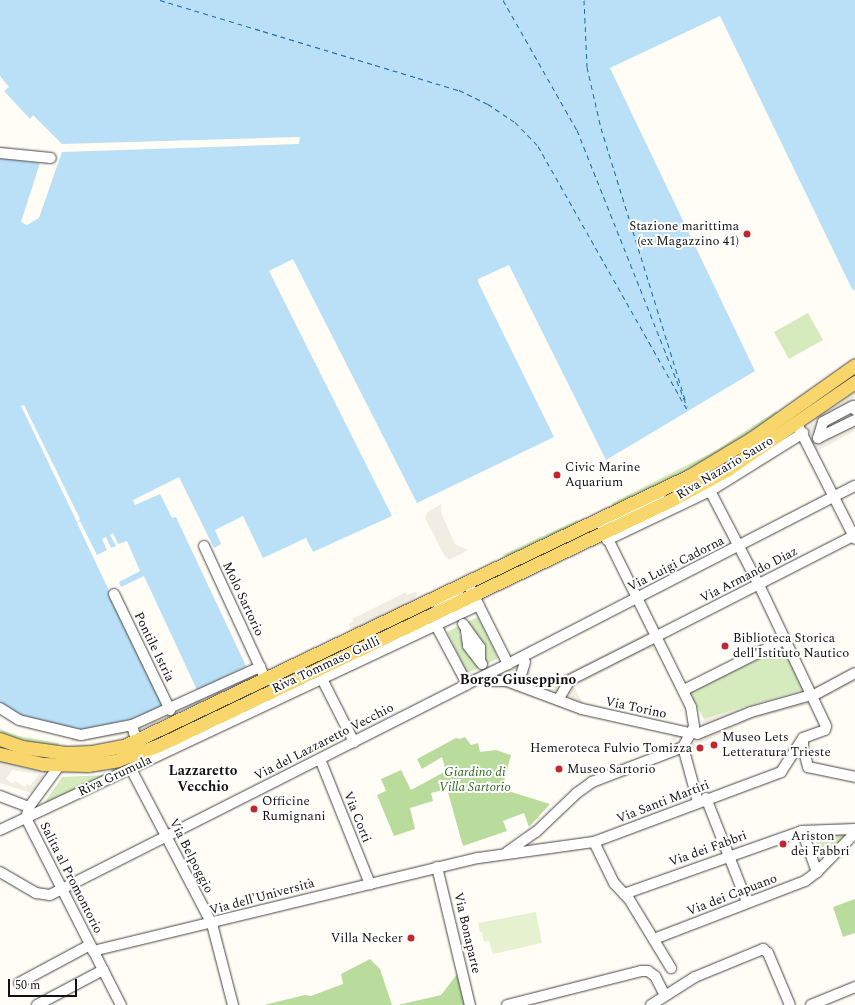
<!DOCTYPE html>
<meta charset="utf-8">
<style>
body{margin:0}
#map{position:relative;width:855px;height:1005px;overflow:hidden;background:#fffdf5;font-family:Spectral,serif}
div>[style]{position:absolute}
.green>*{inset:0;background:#d5ebbd;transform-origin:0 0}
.forest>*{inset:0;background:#b9dc9c}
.pitch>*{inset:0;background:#e6f2cf}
.plaza>*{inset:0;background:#f1ede2}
.water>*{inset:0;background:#b9e0f7}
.pier>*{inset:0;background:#fffdf5}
.ferry>*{height:1px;margin-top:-0.5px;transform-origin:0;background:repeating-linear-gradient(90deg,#1768a6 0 5px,transparent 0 9px)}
.roads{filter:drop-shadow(0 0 1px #444) drop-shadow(0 0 1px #444)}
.minor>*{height:10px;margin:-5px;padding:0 5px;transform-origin:5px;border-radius:5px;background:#fff}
.major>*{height:13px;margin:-6.5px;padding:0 6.5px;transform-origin:6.5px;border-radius:6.5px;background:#f9d66b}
.dots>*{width:11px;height:11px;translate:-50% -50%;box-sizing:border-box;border:2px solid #fff;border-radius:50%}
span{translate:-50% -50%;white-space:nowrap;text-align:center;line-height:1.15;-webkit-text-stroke:4px #fff;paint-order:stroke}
.poi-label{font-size:13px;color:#111}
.right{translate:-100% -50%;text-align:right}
.left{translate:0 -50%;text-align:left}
.street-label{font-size:13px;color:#111}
.park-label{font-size:13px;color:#2f6b1f;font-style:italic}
.neighbourhood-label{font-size:14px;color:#111;font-weight:700}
.scale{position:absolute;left:8px;top:979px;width:69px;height:18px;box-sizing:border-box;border:2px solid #111;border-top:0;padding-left:5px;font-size:12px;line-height:14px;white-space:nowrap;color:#111;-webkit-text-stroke:3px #fff;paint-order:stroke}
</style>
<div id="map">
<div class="green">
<i style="left:808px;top:313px;width:31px;height:39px;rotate:61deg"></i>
<i style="clip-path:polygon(776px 411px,778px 415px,702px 463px,612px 507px,612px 503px,715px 451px)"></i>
<i style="clip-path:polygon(577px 520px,578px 524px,508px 556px,502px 555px)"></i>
<i style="left:478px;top:617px;width:46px;height:15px;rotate:64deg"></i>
<i style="clip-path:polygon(461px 625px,463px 631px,459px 634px,474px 663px,479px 661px,481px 667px,467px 673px,447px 632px)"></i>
<i style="clip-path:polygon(783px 646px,804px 690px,704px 719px,689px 692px)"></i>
<i style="clip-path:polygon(0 729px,19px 736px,59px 743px,58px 747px,14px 739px,0 733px)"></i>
<i style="clip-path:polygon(108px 775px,43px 805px,62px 777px)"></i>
<i style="clip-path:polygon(851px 832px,823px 859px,813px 834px)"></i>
</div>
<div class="forest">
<i style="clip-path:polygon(465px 737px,471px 745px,478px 743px,480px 752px,496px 750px,511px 755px,502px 789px,550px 804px,529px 827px,524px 813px,503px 821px,507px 831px,463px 846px,447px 789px,431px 793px,433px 801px,410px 808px,415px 829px,394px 836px,377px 795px,386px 791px,381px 779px,401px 770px,411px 790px,446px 771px,442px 757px,422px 769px,417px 759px,456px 738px,460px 739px)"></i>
<i style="clip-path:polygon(855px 899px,855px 933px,843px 937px,833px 907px)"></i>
<i style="clip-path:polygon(370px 959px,380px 969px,392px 1005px,264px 1005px,305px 995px,311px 996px,343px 984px,341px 974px)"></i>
<i style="clip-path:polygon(458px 973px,465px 1005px,398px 1005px,441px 995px)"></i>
</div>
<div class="pitch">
<i style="clip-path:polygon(536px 912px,542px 943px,493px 954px,489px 941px,484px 942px,482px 932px,480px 932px,478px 923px)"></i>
</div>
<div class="plaza">
<i style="clip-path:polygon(855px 392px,855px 431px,817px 451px,807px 427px)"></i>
<i style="clip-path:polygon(442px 504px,441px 513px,455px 544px,468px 550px,450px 560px,445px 557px,425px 518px,427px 512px)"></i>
<i style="clip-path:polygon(406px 592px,407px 595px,415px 592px,417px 594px,411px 605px,363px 628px,350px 628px,349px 624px,353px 621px,352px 619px)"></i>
<i style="clip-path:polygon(646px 633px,655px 651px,648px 649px,574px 687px,583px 704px,683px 734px,671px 743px,674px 734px,575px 713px,487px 681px,525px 662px,539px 687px)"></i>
<i style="clip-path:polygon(254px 665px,259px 675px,138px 731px,132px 737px,124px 735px,72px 742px,70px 736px,17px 716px,146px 716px,246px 666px)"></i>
<i style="clip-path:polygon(855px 666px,855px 682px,820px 700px,814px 687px)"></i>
<i style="clip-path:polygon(804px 690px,811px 704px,753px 719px,689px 749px,696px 740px,704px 719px)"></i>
<i style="clip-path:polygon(evenodd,0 760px,48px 770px,31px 793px,0 783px,0 760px,12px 770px,39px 774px,30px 786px,27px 784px,25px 787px,15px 781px,13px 784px,6px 779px,12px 770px)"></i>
</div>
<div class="water">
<i style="clip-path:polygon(0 0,855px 0,855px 290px,852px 289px,720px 16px,610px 68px,755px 371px,606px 460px,509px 265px,478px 279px,478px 282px,554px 437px,417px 503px,293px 259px,269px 271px,392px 516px,313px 552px,306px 538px,263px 558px,243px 516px,215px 530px,221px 544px,214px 548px,179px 477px,133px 500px,135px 505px,160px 494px,172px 518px,176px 517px,246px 666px,197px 690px,144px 576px,121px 587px,119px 582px,140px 571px,127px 541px,118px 544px,113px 533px,110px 535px,116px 546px,111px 548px,106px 537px,102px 539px,107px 550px,97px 555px,80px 521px,77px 523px,164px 707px,146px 716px,80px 730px,17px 716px,0 703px,0 158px,40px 163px,21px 222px,27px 225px,39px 218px,62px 152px,299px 144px,300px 137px,62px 144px,33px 115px,30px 119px,4px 91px,9px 87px,0 76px)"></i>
</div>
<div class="pier">
<i style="clip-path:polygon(24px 405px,80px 519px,79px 521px,77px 522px,21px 406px)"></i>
</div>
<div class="ferry">
<i style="left:160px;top:0;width:312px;rotate:16.8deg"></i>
<i style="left:459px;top:90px;width:32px;rotate:26deg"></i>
<i style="left:488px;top:104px;width:32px;rotate:34deg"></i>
<i style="left:515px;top:122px;width:33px;rotate:46deg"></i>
<i style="left:538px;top:146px;width:305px;rotate:60.5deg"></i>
<i style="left:503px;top:0;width:150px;rotate:60.4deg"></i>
<i style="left:577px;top:130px;width:298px;rotate:68.3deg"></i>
<i style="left:584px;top:0;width:67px;rotate:87.4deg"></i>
<i style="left:587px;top:67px;width:63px;rotate:77.1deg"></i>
<i style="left:601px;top:128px;width:288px;rotate:72.8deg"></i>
</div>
<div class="roads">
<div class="minor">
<i style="left:0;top:153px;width:51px;rotate:5.6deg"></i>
<i style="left:855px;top:410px;width:4px;rotate:-117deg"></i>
<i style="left:853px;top:406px;width:34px;rotate:152deg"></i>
<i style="left:823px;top:422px;width:17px;rotate:107deg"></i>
<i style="left:818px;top:438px;width:41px;rotate:-25.9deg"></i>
<i style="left:799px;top:428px;width:124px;rotate:63.2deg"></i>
<i style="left:665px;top:489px;width:14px;rotate:135deg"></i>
<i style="left:655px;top:499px;width:54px;rotate:153.4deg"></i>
<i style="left:607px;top:523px;width:7px;rotate:124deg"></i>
<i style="left:603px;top:529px;width:199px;rotate:63.7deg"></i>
<i style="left:691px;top:707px;width:20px;rotate:81deg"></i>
<i style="left:694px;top:727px;width:23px;rotate:119deg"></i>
<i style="left:607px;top:540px;width:114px;rotate:-25.4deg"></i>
<i style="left:710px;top:491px;width:110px;rotate:-31.9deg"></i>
<i style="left:204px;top:546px;width:148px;rotate:65.2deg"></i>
<i style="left:467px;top:582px;width:92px;rotate:63.4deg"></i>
<i style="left:508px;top:664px;width:46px;rotate:154deg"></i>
<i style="left:467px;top:684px;width:77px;rotate:-117.9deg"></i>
<i style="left:431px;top:616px;width:50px;rotate:-43.4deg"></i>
<i style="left:114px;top:594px;width:129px;rotate:64.2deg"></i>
<i style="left:463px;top:624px;width:29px;rotate:54deg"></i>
<i style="left:480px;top:647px;width:13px;rotate:90deg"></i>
<i style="left:466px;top:631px;width:15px;rotate:82deg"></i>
<i style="left:468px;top:646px;width:23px;rotate:52deg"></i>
<i style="left:655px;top:637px;width:225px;rotate:-27deg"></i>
<i style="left:508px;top:664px;width:390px;rotate:-27.2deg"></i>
<i style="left:322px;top:679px;width:71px;rotate:63.1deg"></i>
<i style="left:487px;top:681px;width:20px"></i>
<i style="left:507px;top:681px;width:80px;rotate:20.5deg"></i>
<i style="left:582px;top:709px;width:106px;rotate:12.6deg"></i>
<i style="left:518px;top:685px;width:24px;rotate:-73deg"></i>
<i style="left:686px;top:689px;width:107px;rotate:-26.6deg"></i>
<i style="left:816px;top:694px;width:44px;rotate:-28.3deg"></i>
<i style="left:558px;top:700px;width:23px;rotate:-59deg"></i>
<i style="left:570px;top:680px;width:91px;rotate:-26.8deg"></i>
<i style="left:0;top:708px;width:22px;rotate:32deg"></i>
<i style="left:19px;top:720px;width:64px;rotate:13.6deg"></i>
<i style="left:81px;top:735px;width:52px;rotate:-11.1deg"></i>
<i style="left:132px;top:725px;width:11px;rotate:75deg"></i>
<i style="left:132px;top:725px;width:141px;rotate:-24.4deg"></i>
<i style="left:697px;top:734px;width:58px;rotate:-22.2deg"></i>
<i style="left:751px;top:712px;width:59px;rotate:-15.7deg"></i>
<i style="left:803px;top:738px;width:10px;rotate:90deg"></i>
<i style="left:803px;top:748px;width:20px;rotate:75deg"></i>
<i style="left:808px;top:767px;width:48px;rotate:12deg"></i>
<i style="left:683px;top:747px;width:57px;rotate:74.7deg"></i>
<i style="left:320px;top:759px;width:135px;rotate:68.2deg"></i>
<i style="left:59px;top:766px;width:51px;rotate:126.2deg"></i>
<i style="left:29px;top:807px;width:11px;rotate:105deg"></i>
<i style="left:26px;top:818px;width:210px;rotate:63.1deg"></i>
<i style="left:131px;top:769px;width:175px;rotate:62.4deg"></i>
<i style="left:212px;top:924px;width:84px;rotate:75.5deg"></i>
<i style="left:0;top:796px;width:31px;rotate:21deg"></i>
<i style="left:706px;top:798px;width:112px;rotate:68.5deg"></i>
<i style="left:855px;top:829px;width:53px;rotate:177.8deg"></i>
<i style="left:802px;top:831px;width:44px;rotate:69.9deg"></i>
<i style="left:817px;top:872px;width:54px;rotate:-45.7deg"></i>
<i style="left:0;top:830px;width:529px;rotate:-25.16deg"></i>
<i style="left:594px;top:842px;width:46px;rotate:64deg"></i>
<i style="left:614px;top:883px;width:22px;rotate:47deg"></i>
<i style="left:629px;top:899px;width:81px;rotate:58.7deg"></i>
<i style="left:507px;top:852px;width:35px;rotate:-35deg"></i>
<i style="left:536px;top:832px;width:57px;rotate:-43.6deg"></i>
<i style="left:577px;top:793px;width:19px;rotate:-36deg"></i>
<i style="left:592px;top:782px;width:97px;rotate:-21deg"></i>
<i style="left:437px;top:867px;width:142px;rotate:76.6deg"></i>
<i style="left:0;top:872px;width:42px;rotate:30.3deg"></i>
<i style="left:36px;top:893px;width:14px;rotate:8deg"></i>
<i style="left:50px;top:895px;width:467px;rotate:-26.8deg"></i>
<i style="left:624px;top:894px;width:189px;rotate:-19.5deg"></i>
<i style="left:654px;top:939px;width:162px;rotate:-21deg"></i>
<i style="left:805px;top:881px;width:15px;rotate:-37deg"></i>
<i style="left:93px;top:951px;width:396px;rotate:-13.6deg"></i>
<i style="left:478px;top:858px;width:117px;rotate:-7.9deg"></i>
<i style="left:594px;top:842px;width:200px;rotate:-20.5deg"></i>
<i style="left:781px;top:772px;width:40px;rotate:-57.1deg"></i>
<i style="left:803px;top:738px;width:23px;rotate:-20deg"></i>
<i style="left:825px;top:730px;width:4px;rotate:-76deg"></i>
<i style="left:826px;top:726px;width:156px;rotate:-115.4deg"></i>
<i style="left:759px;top:585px;width:106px;rotate:-117.5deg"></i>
<i style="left:19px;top:983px;width:81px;rotate:-28.2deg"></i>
<i style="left:37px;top:1005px;width:75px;rotate:-27.9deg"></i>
<i style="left:507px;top:1005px;width:138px;rotate:-14.2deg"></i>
<i style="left:641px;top:971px;width:7px"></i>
<i style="left:648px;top:971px;width:9px;rotate:36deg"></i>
<i style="left:655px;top:976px;width:22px;rotate:63deg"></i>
<i style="left:651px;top:1005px;width:52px;rotate:-32.5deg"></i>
<i style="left:695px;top:977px;width:74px;rotate:-22.4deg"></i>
<i style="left:763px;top:949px;width:6px;rotate:39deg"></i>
<i style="left:768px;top:953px;width:56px;rotate:67.1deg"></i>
<i style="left:811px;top:1005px;width:48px;rotate:-22.2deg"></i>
</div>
<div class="major">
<i style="left:0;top:739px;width:23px;rotate:20deg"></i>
<i style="left:22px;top:747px;width:44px;rotate:7.8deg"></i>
<i style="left:66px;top:753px;width:26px;rotate:-2deg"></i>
<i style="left:92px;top:752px;width:33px;rotate:-11deg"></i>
<i style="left:124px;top:746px;width:626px;rotate:-25.54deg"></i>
<i style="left:689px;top:476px;width:74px;rotate:-31.1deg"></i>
<i style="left:752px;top:438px;width:126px;rotate:-35.3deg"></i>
<i style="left:0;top:754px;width:44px;rotate:13.1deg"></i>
<i style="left:43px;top:764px;width:45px;rotate:1.3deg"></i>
<i style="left:88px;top:765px;width:30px;rotate:-9deg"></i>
<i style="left:118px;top:760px;width:44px;rotate:-20.1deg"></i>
<i style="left:159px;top:745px;width:568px;rotate:-25.57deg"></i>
<i style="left:671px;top:500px;width:65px;rotate:-28.5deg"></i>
<i style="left:728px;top:469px;width:154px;rotate:-34.4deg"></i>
</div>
</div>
<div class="dots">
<i style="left:747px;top:234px;background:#c4262e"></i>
<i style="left:557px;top:475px;background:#c4262e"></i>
<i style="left:725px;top:646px;background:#c4262e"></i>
<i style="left:714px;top:745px;background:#c4262e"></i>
<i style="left:700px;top:748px;background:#c4262e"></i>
<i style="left:559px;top:769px;background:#c4262e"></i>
<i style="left:254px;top:809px;background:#c4262e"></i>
<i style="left:783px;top:844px;background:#c4262e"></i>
<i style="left:411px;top:938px;background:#c4262e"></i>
</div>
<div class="poi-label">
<span class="right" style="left:739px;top:234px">Stazione marittima<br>(ex Magazzino 41)</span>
<span class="left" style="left:565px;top:475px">Civic Marine<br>Aquarium</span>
<span class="left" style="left:733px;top:646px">Biblioteca Storica<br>dell'Istituto Nautico</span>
<span class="left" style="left:722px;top:745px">Museo Lets<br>Letteratura Trieste</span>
<span class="right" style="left:692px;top:748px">Hemeroteca Fulvio Tomizza</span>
<span class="left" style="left:567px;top:769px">Museo Sartorio</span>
<span class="left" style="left:262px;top:809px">Officine<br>Rumignani</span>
<span class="left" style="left:791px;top:844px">Ariston<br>dei Fabbri</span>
<span class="right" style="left:403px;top:938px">Villa Necker</span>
</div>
<div class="street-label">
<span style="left:725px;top:468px;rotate:-31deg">Riva Nazario Sauro</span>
<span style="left:676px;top:564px;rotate:-27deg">Via Luigi Cadorna</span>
<span style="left:749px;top:575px;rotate:-27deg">Via Armando Diaz</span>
<span style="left:243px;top:599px;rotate:65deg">Molo Sartorio</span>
<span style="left:154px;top:647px;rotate:64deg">Pontile Istria</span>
<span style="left:326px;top:665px;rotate:-25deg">Riva Tommaso Gulli</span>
<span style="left:636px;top:708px;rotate:12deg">Via Torino</span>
<span style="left:324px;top:742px;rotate:-27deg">Via del Lazzaretto Vecchio</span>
<span style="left:115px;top:776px;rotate:-25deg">Riva Grumula</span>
<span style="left:663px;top:802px;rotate:-21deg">Via Santi Martiri</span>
<span style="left:357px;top:817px;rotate:68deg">Via Corti</span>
<span style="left:708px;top:849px;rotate:-20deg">Via dei Fabbri</span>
<span style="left:191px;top:856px;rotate:63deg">Via Belpoggio</span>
<span style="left:71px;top:878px;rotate:63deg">Salita al Promontorio</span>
<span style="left:732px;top:895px;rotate:-21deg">Via dei Capuano</span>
<span style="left:262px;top:897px;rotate:-15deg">Via dell'Università</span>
<span style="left:467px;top:933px;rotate:77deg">Via Bonaparte</span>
</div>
<div class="park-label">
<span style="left:475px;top:780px">Giardino di<br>Villa Sartorio</span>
</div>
<div class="neighbourhood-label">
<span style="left:518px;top:680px">Borgo Giuseppino</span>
<span style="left:203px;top:779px">Lazzaretto<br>Vecchio</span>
</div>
<div class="scale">50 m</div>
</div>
